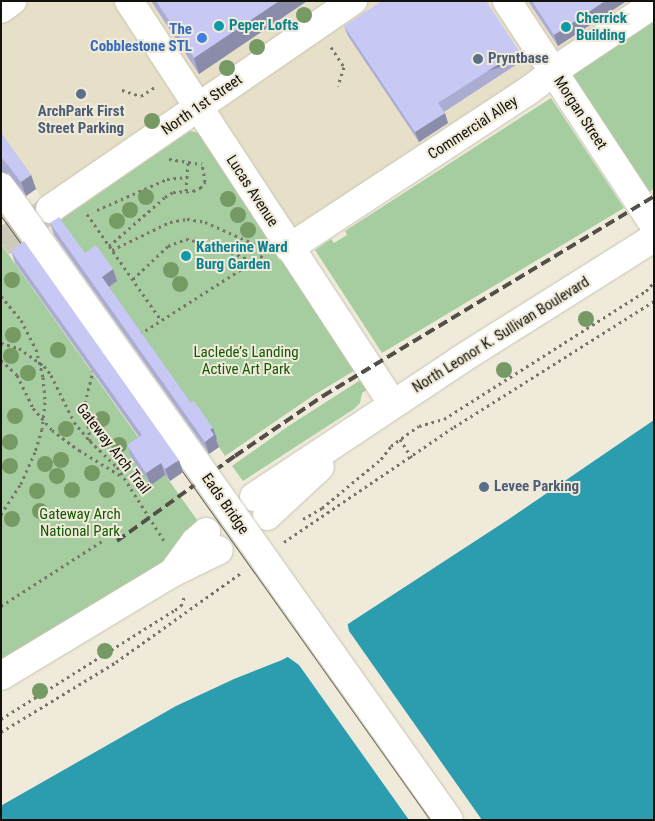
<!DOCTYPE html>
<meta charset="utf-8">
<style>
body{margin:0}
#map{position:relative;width:655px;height:821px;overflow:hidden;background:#efead9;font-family:"Roboto Condensed",sans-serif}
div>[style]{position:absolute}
.built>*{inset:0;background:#e7e0c8}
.green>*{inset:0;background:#a6cd9f}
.water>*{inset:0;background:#2c9daf}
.pier>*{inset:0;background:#efead9}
.minor-tunnel>*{height:28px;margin-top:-14px;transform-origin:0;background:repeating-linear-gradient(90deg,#cecaba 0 28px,transparent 0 42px)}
.path>*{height:3px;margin-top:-1.5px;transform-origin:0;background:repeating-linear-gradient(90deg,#767368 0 2.5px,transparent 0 6.5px)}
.roads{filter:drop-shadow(0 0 1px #c8c3b2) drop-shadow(0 0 1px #c8c3b2)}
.minor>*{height:28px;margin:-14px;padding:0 14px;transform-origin:14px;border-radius:14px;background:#fff}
.tram>*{height:1px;margin:-0.5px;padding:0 0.5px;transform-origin:0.5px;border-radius:0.5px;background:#525046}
.rail>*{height:4px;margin-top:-2px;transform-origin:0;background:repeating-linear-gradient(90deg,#525046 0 10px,transparent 0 15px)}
.path-bridge>*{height:3px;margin-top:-1.5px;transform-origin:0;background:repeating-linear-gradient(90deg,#767368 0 2.5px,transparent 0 6.5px)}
.bridges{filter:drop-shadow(0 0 1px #c8c3b2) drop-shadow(0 0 1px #c8c3b2)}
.major-bridge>*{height:28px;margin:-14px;padding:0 14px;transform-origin:14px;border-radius:14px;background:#fff}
.trees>*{width:16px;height:16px;margin:-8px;border-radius:50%;background:#769a64}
.wall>*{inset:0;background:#abacd1}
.shaded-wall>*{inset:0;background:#8b8caa;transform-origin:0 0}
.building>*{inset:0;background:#c7c8f3}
.dots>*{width:14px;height:14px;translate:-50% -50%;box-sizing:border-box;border:2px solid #efead9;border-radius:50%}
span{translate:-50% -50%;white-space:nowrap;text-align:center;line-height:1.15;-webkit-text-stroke:4px #efead9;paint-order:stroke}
.culture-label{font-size:15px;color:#0d838f;font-weight:700}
.left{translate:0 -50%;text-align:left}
.shop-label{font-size:15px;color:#366cbe;font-weight:700}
.right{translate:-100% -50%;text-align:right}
.service-label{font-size:15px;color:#4e5e75;font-weight:700}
.street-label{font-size:15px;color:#13120c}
.park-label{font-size:15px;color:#135905}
.frame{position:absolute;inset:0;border:2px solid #13120c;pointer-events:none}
</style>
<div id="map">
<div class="built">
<i style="clip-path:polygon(1px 1px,637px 1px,533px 75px,293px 229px,200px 91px,42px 198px,1px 139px)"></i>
</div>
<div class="green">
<i style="clip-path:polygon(654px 16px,654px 189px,647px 193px,571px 79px,573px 69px)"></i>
<i style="clip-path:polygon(551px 98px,624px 208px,382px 353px,315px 250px,331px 239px,334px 243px,347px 235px,345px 231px)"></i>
<i style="clip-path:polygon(190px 131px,200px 133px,357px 369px,314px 395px,225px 456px,215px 441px,217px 439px,195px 415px,59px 221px)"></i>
<i style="clip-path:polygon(1px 244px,202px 527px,171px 558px,1px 662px)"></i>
<i style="clip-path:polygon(362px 379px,368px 389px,362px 393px,360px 403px,354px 409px,243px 481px,232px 466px,290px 425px)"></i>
</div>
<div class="water">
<i style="clip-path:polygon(654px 420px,654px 820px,1px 820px,1px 806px,4px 804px,176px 706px,234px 679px,282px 660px,348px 624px,509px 519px)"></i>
</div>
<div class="pier">
<i style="clip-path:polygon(347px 621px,349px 631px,482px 820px,409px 820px,299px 665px,285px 655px)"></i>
</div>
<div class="minor-tunnel">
<i style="left:1px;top:243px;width:57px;rotate:-34.2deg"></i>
</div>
<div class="path">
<i style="left:331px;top:47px;width:24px;rotate:57deg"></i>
<i style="left:344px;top:67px;width:20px;rotate:108deg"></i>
<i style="left:122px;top:90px;width:20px;rotate:18deg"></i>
<i style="left:141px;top:96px;width:17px;rotate:-33deg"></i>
<i style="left:169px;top:159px;width:33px;rotate:9deg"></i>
<i style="left:186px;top:191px;width:28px;rotate:-86deg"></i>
<i style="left:97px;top:210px;width:77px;rotate:-23.9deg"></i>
<i style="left:167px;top:179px;width:20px;rotate:-6deg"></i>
<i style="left:87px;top:214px;width:129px;rotate:55.1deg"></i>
<i style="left:109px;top:246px;width:74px;rotate:-41.2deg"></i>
<i style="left:165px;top:197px;width:9px;rotate:-32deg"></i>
<i style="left:173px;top:192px;width:20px;rotate:-3deg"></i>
<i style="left:193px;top:191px;width:8px;rotate:-23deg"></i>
<i style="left:200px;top:188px;width:8px;rotate:-50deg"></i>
<i style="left:205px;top:182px;width:20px;rotate:-99deg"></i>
<i style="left:112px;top:250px;width:64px;rotate:-25.8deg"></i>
<i style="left:170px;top:222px;width:17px;rotate:-10deg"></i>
<i style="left:187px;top:219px;width:18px;rotate:9deg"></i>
<i style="left:205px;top:222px;width:57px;rotate:23.9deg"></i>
<i style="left:133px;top:279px;width:48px;rotate:-43.3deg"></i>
<i style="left:168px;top:246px;width:19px;rotate:-21deg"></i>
<i style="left:186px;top:239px;width:21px;rotate:11deg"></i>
<i style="left:207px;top:243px;width:49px;rotate:21.4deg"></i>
<i style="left:140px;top:334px;width:148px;rotate:-32.6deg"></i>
<i style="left:1px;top:343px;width:19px;rotate:16deg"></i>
<i style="left:19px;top:348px;width:31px;rotate:36deg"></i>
<i style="left:44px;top:366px;width:11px;rotate:52deg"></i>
<i style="left:51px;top:375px;width:52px;rotate:63.9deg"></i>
<i style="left:74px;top:422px;width:25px;rotate:50deg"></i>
<i style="left:90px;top:441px;width:37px;rotate:44deg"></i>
<i style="left:117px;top:467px;width:89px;rotate:57.4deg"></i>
<i style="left:1px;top:360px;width:22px;rotate:43deg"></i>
<i style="left:17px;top:375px;width:37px;rotate:64deg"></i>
<i style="left:33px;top:408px;width:29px;rotate:49deg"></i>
<i style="left:52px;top:430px;width:34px;rotate:37deg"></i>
<i style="left:79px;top:450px;width:49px;rotate:31.8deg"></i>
<i style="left:400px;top:439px;width:22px;rotate:58deg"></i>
<i style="left:90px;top:441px;width:38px;rotate:-97deg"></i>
<i style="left:85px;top:403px;width:33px;rotate:-76deg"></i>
<i style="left:303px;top:519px;width:22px;rotate:-30deg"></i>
<i style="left:322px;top:508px;width:77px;rotate:-39.7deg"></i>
<i style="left:381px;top:459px;width:16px;rotate:-52deg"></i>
<i style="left:391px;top:446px;width:34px;rotate:-36deg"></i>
<i style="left:419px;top:426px;width:26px;rotate:-16deg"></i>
<i style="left:444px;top:419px;width:239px;rotate:-32.4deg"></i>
<i style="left:646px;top:291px;width:12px;rotate:-48deg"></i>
<i style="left:284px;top:542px;width:205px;rotate:-34.1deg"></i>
<i style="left:454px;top:427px;width:236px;rotate:-32.2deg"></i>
<i style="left:1px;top:606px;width:122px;rotate:-32.7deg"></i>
<i style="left:1px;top:719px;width:205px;rotate:-32.1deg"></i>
<i style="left:175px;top:610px;width:7px;rotate:-34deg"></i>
<i style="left:181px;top:606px;width:12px;rotate:-70deg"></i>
<i style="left:1px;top:732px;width:135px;rotate:-31.3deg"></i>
<i style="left:116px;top:662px;width:155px;rotate:-35.5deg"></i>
</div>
<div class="roads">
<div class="minor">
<i style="left:129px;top:1px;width:482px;rotate:56.8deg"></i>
<i style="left:507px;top:1px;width:268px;rotate:56.7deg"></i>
<i style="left:1px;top:9px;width:14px;rotate:-36deg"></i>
<i style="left:50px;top:209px;width:368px;rotate:-34.5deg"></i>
<i style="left:289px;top:248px;width:286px;rotate:-33.3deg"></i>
<i style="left:528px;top:91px;width:49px;rotate:-36.6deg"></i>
<i style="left:567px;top:62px;width:105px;rotate:-33.7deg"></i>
<i style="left:254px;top:497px;width:247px;rotate:-33.6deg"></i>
<i style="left:460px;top:360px;width:229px;rotate:-32.2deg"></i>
<i style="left:267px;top:516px;width:72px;rotate:-42.8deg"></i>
<i style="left:173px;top:572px;width:37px;rotate:-54deg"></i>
<i style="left:195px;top:542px;width:15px;rotate:-42deg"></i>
<i style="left:1px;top:676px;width:200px;rotate:-31.1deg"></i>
<i style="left:172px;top:573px;width:52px;rotate:-26.1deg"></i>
</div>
</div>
<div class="tram">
<i style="left:1px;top:166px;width:800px;rotate:54.82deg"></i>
<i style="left:1px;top:216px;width:48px;rotate:54.3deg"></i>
<i style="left:175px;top:461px;width:440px;rotate:54.6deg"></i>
</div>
<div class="rail">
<i style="left:117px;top:541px;width:145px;rotate:-35.8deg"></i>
<i style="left:235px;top:456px;width:107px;rotate:-34.3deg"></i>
<i style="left:323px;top:396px;width:387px;rotate:-31.1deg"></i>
</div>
<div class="path-bridge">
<i style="left:1px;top:296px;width:31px;rotate:50deg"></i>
<i style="left:21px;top:320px;width:33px;rotate:63deg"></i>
<i style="left:36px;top:349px;width:29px;rotate:76deg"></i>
<i style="left:43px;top:377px;width:25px;rotate:85deg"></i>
<i style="left:45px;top:402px;width:27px;rotate:96deg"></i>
<i style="left:42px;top:429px;width:24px;rotate:107deg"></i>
<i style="left:35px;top:452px;width:36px;rotate:114deg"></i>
<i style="left:20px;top:485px;width:35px;rotate:123deg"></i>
</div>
<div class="bridges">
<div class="major-bridge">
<i style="left:1px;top:187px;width:775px;rotate:54.71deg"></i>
</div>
</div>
<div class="trees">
<i style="left:304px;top:15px"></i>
<i style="left:257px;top:47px"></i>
<i style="left:227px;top:68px"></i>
<i style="left:152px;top:121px"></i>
<i style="left:146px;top:197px"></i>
<i style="left:228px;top:199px"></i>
<i style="left:130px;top:210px"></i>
<i style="left:238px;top:215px"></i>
<i style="left:117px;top:221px"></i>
<i style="left:248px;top:230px"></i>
<i style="left:171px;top:270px"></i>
<i style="left:12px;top:280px"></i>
<i style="left:180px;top:284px"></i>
<i style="left:586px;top:319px"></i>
<i style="left:13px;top:335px"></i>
<i style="left:58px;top:350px"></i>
<i style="left:11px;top:356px"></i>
<i style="left:504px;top:370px"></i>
<i style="left:28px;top:373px"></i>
<i style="left:15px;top:416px"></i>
<i style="left:102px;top:419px"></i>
<i style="left:66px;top:429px"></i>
<i style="left:10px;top:442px"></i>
<i style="left:119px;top:445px"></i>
<i style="left:61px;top:460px"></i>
<i style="left:45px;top:464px"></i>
<i style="left:10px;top:466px"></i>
<i style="left:92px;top:473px"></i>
<i style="left:57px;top:476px"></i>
<i style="left:72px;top:490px"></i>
<i style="left:107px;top:490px"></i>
<i style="left:37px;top:491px"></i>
<i style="left:40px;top:511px"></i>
<i style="left:12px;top:519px"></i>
<i style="left:105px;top:651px"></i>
<i style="left:40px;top:691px"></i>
</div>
<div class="wall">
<i style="clip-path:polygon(151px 1px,307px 1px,199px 74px)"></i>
<i style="clip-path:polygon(528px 1px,625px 1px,625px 2px,558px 46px)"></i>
<i style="clip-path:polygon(344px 26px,522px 61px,444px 112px,448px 123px,419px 142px,348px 36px)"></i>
<i style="clip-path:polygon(1px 133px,31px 175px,36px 189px,26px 196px,8px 173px,1px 172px)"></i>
<i style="clip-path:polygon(50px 223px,85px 253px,113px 269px,117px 281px,109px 287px,191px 403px,217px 439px,216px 440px,219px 447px,209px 454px,54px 235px)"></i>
<i style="clip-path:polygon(11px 251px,183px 472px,170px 481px,165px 475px,151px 485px,131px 457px,127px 445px,139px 437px,15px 263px)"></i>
</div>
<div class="shaded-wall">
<i style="clip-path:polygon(279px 1px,307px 1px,199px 74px,194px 58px)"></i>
<i style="clip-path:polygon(605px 1px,625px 1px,625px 2px,558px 46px,554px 35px)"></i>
<i style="left:519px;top:51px;width:10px;height:96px;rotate:73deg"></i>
<i style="clip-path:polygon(445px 113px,448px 123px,419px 142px,415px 132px)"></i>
<i style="clip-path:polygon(31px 175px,36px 189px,26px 196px,21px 182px)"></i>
<i style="clip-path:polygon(113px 269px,117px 281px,106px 289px,102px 277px)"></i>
<i style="clip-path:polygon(213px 428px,217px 439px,216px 440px,219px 447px,209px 454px,205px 442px,210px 429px)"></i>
<i style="clip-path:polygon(179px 460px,183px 472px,170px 481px,165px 469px)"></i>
<i style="clip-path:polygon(161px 463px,165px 475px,151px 485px,146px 473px)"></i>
</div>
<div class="building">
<i style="clip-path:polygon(156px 1px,279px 1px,194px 58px)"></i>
<i style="clip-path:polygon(382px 1px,486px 1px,519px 51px,438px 103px,445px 113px,415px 132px,344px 26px)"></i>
<i style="clip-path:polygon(532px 1px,605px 1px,554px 35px)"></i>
<i style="clip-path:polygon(1px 133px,31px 175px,21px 182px,3px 159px,1px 159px)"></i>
<i style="clip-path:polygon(59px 217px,85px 253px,96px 245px,113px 269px,102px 277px,191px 403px,194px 401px,213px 428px,210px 429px,214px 435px,205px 442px,50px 223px)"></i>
<i style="clip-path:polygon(24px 241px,179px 460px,165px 469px,161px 463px,146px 473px,127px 445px,142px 435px,11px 251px)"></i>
</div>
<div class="dots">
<i style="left:219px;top:26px;background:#0f9aa8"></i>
<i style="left:566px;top:27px;background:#0f9aa8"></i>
<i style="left:202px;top:38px;background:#3f7fe0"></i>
<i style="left:478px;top:59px;background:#5c6f8a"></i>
<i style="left:81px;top:94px;background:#5c6f8a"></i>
<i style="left:186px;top:256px;background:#0f9aa8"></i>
<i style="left:484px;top:487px;background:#5c6f8a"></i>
</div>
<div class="culture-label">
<span class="left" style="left:576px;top:27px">Cherrick<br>Building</span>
<span class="left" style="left:229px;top:26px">Peper Lofts</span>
<span class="left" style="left:196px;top:256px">Katherine Ward<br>Burg Garden</span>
</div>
<div class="shop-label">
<span class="right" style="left:192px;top:38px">The<br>Cobblestone STL</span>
</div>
<div class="service-label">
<span class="left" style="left:488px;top:59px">Pryntbase</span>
<span style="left:81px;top:120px">ArchPark First<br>Street Parking</span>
<span class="left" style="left:494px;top:487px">Levee Parking</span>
</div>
<div class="street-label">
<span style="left:202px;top:105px;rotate:-35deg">North 1st Street</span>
<span style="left:580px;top:113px;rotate:57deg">Morgan Street</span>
<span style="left:473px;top:128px;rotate:-33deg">Commercial Alley</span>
<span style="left:252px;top:191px;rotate:57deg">Lucas Avenue</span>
<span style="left:501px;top:335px;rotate:-32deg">North Leonor K. Sullivan Boulevard</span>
<span style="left:113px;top:449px;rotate:52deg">Gateway Arch Trail</span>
<span style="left:225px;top:504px;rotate:55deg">Eads Bridge</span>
</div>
<div class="park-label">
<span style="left:246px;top:361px">Laclede’s Landing<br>Active Art Park</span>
<span style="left:80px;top:523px">Gateway Arch<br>National Park</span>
</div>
<div class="frame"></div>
</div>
